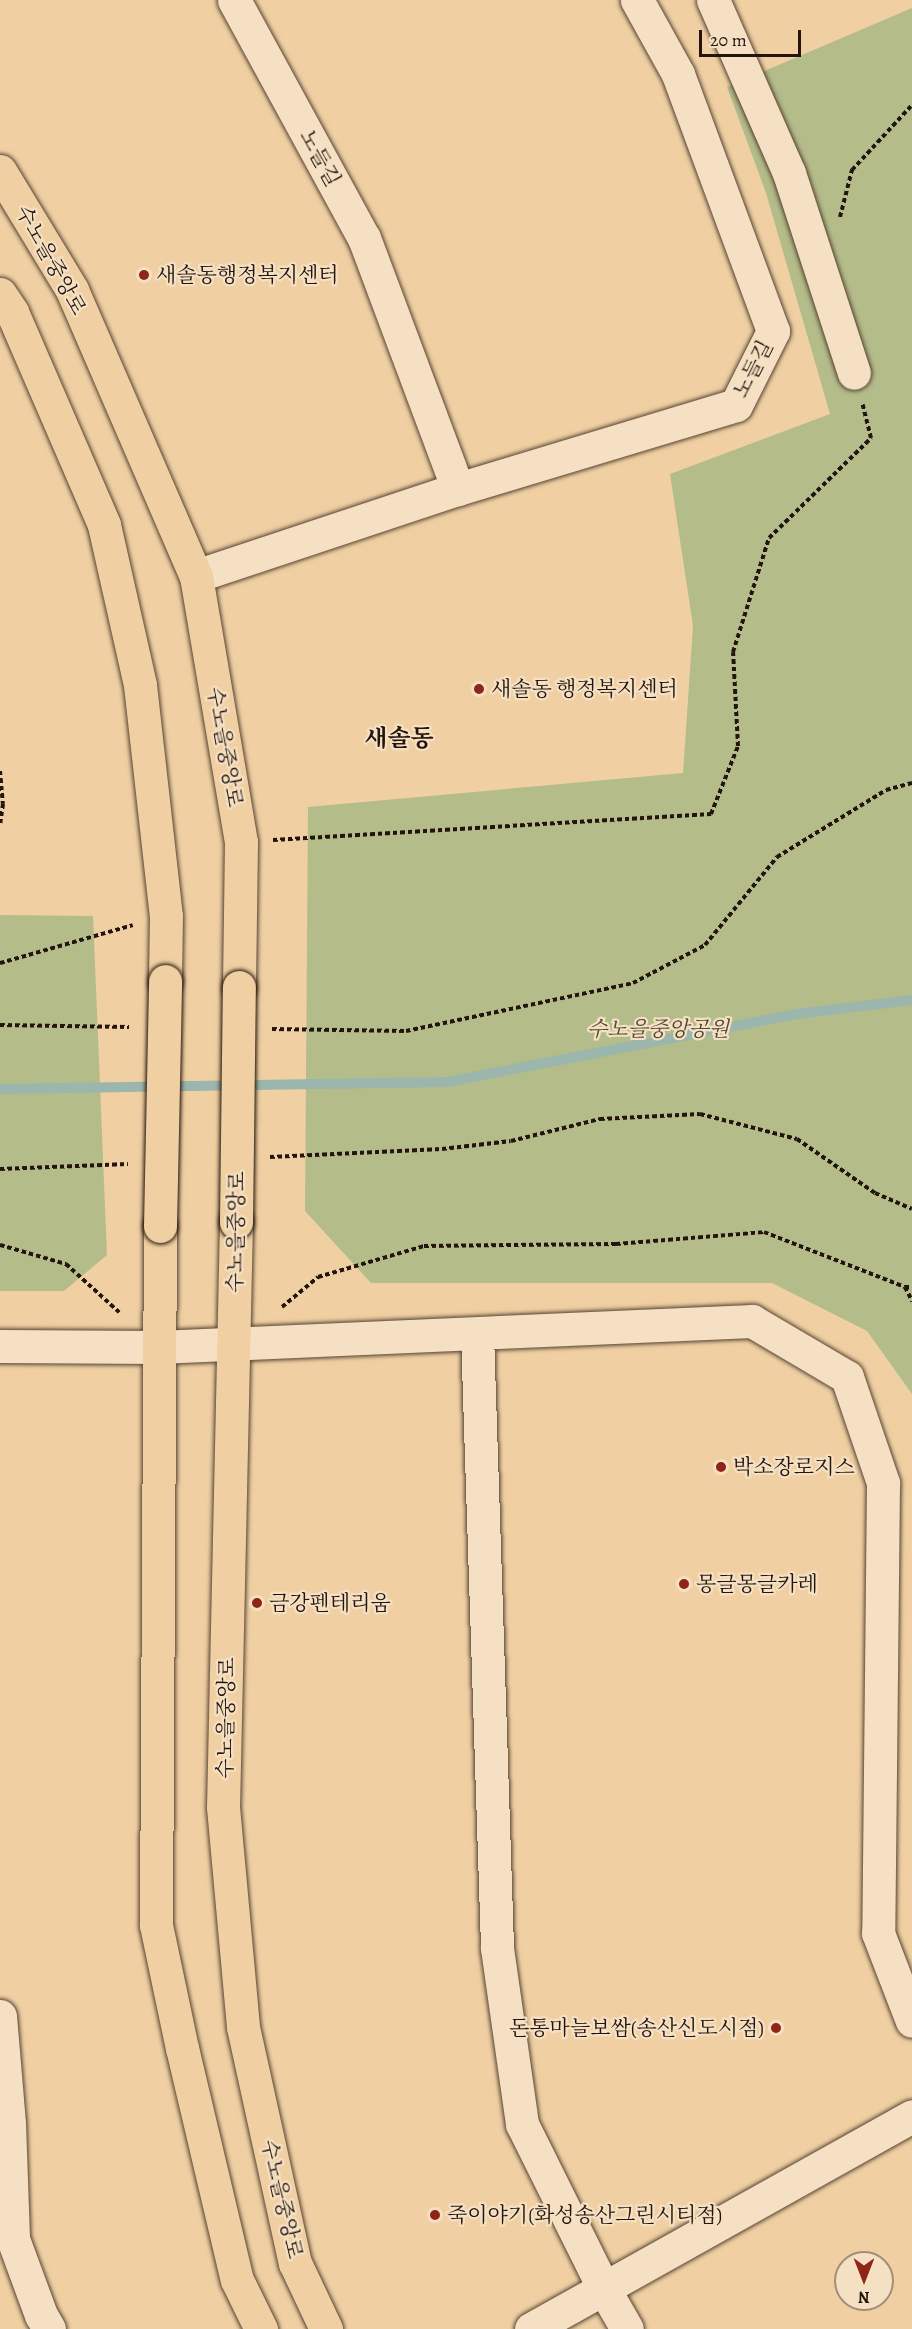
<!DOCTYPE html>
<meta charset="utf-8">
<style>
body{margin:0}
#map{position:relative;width:912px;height:2329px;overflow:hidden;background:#f0d0a3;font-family:Alegreya,"Noto Serif KR",serif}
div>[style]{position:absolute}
.green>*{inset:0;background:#b4bc8a}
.stream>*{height:10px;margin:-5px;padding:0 5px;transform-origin:5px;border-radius:5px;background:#9bb6ac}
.path>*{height:4px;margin-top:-2px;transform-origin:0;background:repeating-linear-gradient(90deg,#23150e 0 4.5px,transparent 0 7.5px)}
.roads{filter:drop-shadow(0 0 2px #564433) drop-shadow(0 0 2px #564433)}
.minor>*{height:33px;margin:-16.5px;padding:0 16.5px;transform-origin:16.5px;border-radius:16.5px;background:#f5e0c3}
.major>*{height:33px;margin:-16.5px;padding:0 16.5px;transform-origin:16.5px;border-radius:16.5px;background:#f0d0a3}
.bridges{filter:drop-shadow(0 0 2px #23150e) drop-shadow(0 0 2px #23150e)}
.major-bridge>*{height:33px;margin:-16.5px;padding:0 16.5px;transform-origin:16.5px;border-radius:16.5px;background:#f0d0a3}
.dots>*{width:16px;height:16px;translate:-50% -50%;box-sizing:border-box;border:3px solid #f5e0c3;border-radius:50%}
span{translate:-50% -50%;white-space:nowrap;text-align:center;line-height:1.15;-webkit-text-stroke:4.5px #f5e0c3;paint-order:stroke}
.street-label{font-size:21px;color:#23150e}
.poi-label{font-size:21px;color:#23150e}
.left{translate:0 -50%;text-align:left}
.right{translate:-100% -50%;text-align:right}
.park-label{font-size:21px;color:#4e4733;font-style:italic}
.quarter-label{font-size:24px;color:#23150e;font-weight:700}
.north{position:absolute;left:834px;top:2251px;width:60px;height:60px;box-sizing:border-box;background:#f5e0c3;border:2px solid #a18f7b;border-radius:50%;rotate:180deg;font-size:16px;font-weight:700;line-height:24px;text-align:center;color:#23150e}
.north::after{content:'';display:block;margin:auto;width:21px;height:27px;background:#8f2418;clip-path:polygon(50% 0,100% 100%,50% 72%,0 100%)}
.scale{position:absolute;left:699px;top:30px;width:102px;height:27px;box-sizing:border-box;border:3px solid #23150e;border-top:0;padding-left:8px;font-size:18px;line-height:21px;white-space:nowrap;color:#23150e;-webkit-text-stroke:4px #f5e0c3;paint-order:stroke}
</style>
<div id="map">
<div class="green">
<i style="clip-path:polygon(912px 8px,912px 1394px,867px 1331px,772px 1283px,371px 1283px,305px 1211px,308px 807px,683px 773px,693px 626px,670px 474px,830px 414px,766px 193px,727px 87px)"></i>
<i style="clip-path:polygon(0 915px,93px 916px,107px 1255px,64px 1291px,0 1291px)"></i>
</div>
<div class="stream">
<i style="left:0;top:1089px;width:447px;rotate:-0.9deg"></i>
<i style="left:447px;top:1082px;width:356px;rotate:-11deg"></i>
<i style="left:796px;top:1014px;width:117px;rotate:-6.9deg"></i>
</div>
<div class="path">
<i style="left:840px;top:217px;width:49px;rotate:-75.7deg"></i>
<i style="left:852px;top:170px;width:88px;rotate:-47.3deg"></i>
<i style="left:0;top:771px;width:33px;rotate:85deg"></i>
<i style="left:3px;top:804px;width:21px;rotate:98deg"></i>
<i style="left:273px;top:840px;width:439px;rotate:-3.4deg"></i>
<i style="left:711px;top:814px;width:73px;rotate:-68.3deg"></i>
<i style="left:738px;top:746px;width:94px;rotate:-93deg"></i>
<i style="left:733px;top:652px;width:120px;rotate:-72.5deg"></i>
<i style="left:769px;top:538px;width:143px;rotate:-44.4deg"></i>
<i style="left:871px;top:438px;width:36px;rotate:-104deg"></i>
<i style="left:0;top:963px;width:138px;rotate:-15.9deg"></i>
<i style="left:0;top:1025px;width:129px;rotate:0.9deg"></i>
<i style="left:272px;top:1029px;width:134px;rotate:0.9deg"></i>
<i style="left:406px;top:1031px;width:232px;rotate:-11.9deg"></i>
<i style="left:633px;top:983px;width:81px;rotate:-27.8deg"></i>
<i style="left:705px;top:945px;width:114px;rotate:-50.7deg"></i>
<i style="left:777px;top:857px;width:128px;rotate:-31.6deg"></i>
<i style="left:886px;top:790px;width:27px;rotate:-15deg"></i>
<i style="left:270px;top:1157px;width:172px;rotate:-2.7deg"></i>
<i style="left:442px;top:1149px;width:69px;rotate:-6.6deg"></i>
<i style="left:511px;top:1141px;width:92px;rotate:-13.9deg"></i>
<i style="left:600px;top:1119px;width:100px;rotate:-2.9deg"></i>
<i style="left:700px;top:1114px;width:100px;rotate:14.5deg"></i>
<i style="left:797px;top:1139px;width:95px;rotate:34.7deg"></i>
<i style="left:875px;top:1193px;width:40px;rotate:23.4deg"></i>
<i style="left:0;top:1169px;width:128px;rotate:-2.2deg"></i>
<i style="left:0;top:1245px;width:69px;rotate:16.1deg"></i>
<i style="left:66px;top:1264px;width:72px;rotate:42.2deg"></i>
<i style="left:905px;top:1287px;width:16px;rotate:63deg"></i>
<i style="left:282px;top:1307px;width:47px;rotate:-39.8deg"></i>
<i style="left:318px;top:1277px;width:110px;rotate:-16.3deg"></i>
<i style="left:424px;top:1246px;width:192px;rotate:-0.6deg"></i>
<i style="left:616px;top:1244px;width:148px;rotate:-4.6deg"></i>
<i style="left:764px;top:1232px;width:151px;rotate:21.3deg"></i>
<i style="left:905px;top:1287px;width:7px"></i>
</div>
<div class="roads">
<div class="minor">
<i style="left:234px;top:0;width:271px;rotate:61.4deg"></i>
<i style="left:364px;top:238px;width:268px;rotate:69.5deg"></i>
<i style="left:713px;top:0;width:189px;rotate:66.3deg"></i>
<i style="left:789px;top:173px;width:210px;rotate:72deg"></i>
<i style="left:196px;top:576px;width:276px;rotate:-18.4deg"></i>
<i style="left:458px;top:489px;width:290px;rotate:-16.8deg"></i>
<i style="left:736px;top:405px;width:83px;rotate:-63.4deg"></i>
<i style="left:773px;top:331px;width:274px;rotate:-110.3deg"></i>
<i style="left:678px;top:74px;width:85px;rotate:-119deg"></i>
<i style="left:477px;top:1334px;width:614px;rotate:88.13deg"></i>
<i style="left:497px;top:1948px;width:178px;rotate:81.9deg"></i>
<i style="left:522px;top:2124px;width:182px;rotate:63.6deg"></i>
<i style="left:603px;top:2287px;width:48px;rotate:60.3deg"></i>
<i style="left:0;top:1346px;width:158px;rotate:0.4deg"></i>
<i style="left:158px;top:1347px;width:595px;rotate:-2.51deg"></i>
<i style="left:752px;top:1321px;width:110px;rotate:30.5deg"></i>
<i style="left:847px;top:1377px;width:112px;rotate:71.2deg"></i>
<i style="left:883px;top:1483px;width:450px;rotate:90.6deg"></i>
<i style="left:878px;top:1933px;width:94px;rotate:68.9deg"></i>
<i style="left:0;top:2016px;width:107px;rotate:85.2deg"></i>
<i style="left:9px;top:2123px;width:116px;rotate:88deg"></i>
<i style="left:13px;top:2239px;width:81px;rotate:69.8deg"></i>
<i style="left:41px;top:2315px;width:16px;rotate:60deg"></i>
<i style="left:531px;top:2329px;width:436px;rotate:-29.2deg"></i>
</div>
<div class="major">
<i style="left:0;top:171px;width:139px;rotate:58.8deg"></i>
<i style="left:72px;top:290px;width:312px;rotate:66.6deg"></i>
<i style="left:196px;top:576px;width:270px;rotate:80.4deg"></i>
<i style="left:241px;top:842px;width:145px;rotate:90.8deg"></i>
<i style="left:0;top:294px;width:22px;rotate:56deg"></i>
<i style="left:12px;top:312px;width:232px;rotate:66.6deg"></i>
<i style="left:104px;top:525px;width:164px;rotate:77.3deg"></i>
<i style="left:140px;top:685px;width:232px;rotate:83.6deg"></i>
<i style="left:166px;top:916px;width:65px;rotate:90.9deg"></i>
<i style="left:236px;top:1222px;width:585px;rotate:91.27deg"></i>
<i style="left:223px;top:1807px;width:221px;rotate:84.8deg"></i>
<i style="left:243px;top:2027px;width:242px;rotate:77.6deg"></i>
<i style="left:295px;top:2263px;width:73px;rotate:64.8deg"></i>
<i style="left:160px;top:1226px;width:699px;rotate:90.33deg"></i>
<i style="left:156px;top:1925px;width:126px;rotate:78.1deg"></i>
<i style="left:182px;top:2048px;width:238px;rotate:76.7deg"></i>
<i style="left:237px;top:2280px;width:55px;rotate:63.9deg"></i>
</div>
</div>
<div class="bridges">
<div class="major-bridge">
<i style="left:236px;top:1222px;width:235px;rotate:-89.3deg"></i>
<i style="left:160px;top:1226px;width:245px;rotate:-88.8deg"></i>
</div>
</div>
<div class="dots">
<i style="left:144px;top:275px;background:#8f2418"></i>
<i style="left:479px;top:689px;background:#8f2418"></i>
<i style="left:721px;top:1467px;background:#8f2418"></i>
<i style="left:684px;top:1584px;background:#8f2418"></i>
<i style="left:257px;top:1603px;background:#8f2418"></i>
<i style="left:776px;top:2028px;background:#8f2418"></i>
<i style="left:435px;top:2215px;background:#8f2418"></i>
</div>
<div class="street-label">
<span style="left:320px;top:158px;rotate:61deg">노들길</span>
<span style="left:51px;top:260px;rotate:61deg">수노을중앙로</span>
<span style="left:753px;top:369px;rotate:-63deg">노들길</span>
<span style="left:225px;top:747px;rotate:80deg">수노을중앙로</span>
<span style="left:236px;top:1232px;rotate:-89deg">수노을중앙로</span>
<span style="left:226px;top:1718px;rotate:-89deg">수노을중앙로</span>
<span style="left:282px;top:2199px;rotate:77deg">수노을중앙로</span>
</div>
<div class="poi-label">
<span class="left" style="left:156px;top:275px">새솔동행정복지센터</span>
<span class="left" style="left:491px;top:689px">새솔동 행정복지센터</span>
<span class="left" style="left:733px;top:1467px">박소장로지스</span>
<span class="left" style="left:696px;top:1584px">몽글몽글카레</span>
<span class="left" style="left:269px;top:1603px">금강펜테리움</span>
<span class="right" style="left:764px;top:2028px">돈통마늘보쌈(송산신도시점)</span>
<span class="left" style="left:447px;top:2215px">죽이야기(화성송산그린시티점)</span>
</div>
<div class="park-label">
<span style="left:658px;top:1029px">수노을중앙공원</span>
</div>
<div class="quarter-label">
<span style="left:399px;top:739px">새솔동</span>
</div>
<div class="north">N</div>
<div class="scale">20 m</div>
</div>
